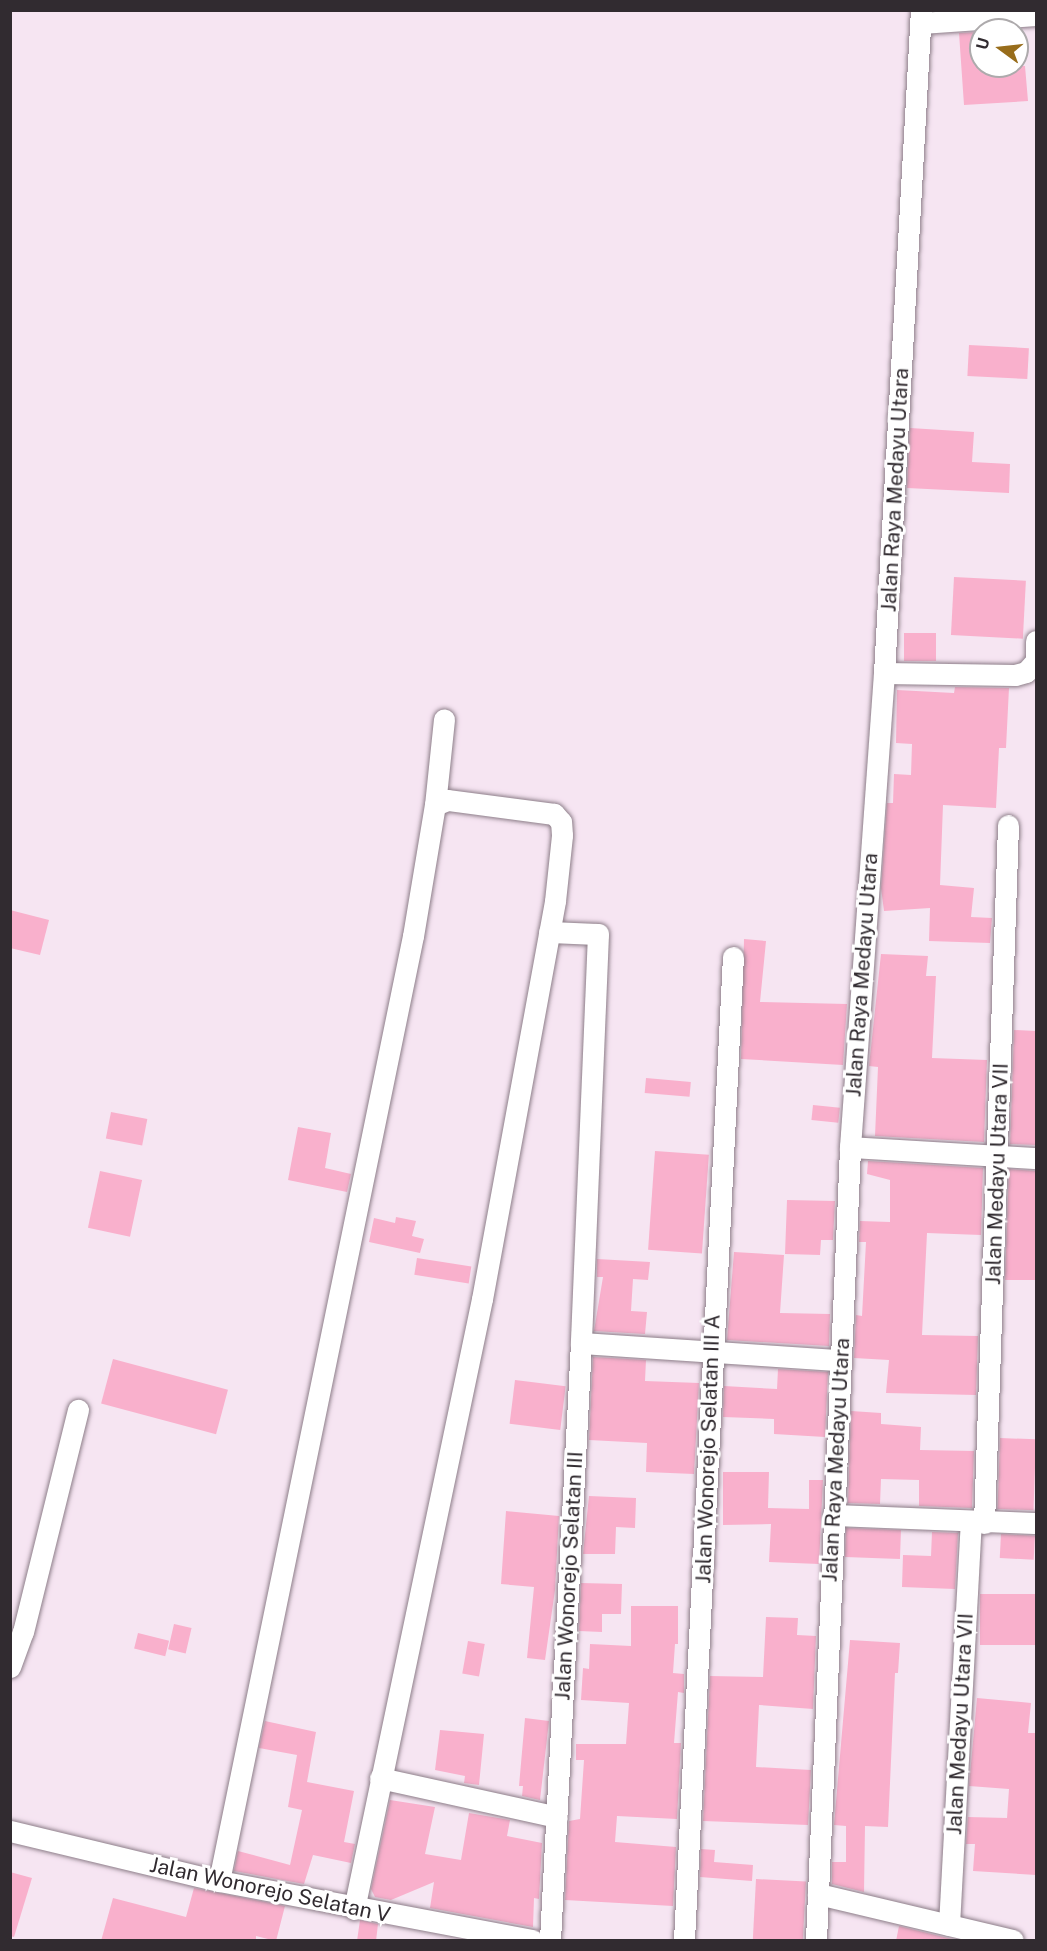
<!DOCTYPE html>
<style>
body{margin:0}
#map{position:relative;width:1047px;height:1951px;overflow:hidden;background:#f6e5f2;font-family:"Public Sans",sans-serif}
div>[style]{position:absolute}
.building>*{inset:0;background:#f9b0cc;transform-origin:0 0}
.roads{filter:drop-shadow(0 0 2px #8d7e89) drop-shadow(0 0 2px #8d7e89)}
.minor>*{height:21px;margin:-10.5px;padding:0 10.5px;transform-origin:10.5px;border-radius:10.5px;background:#fff}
span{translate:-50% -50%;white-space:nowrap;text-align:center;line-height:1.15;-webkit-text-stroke:6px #fff;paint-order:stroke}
.street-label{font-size:21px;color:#312b30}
.frame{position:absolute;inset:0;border:12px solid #312b30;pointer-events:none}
.north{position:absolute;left:969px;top:18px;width:60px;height:60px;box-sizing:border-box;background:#fff;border:2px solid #adaaac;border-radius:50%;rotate:285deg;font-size:16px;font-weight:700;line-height:24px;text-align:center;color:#312b30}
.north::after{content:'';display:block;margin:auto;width:21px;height:27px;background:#986d1b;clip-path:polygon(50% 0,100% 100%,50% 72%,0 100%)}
</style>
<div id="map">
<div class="building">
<i style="clip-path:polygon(981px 32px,981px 66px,1025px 66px,1028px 101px,964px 105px,959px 33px)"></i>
<i style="left:969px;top:345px;width:60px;height:31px;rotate:3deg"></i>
<i style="clip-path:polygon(910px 428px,974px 432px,972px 462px,1010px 464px,1009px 493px,907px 488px)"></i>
<i style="left:954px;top:577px;width:72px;height:58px;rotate:3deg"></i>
<i style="left:904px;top:633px;width:32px;height:28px"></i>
<i style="clip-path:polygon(955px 687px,1009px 688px,1006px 748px,999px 748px,996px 808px,943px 805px,940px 885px,974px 888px,971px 917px,992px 918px,990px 943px,929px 941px,930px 908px,884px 911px,881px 888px,887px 803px,893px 803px,894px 774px,911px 775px,912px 744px,896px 743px,897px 690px,954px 693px)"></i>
<i style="clip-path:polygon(10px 910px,49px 920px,40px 955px,10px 948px)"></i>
<i style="clip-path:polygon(744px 939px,766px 941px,760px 1002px,847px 1004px,843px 1065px,741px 1059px)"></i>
<i style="clip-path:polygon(881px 954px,928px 956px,926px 976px,936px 976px,932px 1058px,987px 1060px,984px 1142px,875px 1136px,878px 1067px,869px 1066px)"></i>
<i style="clip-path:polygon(1014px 1030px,1036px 1031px,1036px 1145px,1010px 1144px)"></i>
<i style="left:646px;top:1078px;width:45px;height:15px;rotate:5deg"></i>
<i style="left:813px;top:1105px;width:27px;height:15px;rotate:6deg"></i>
<i style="left:111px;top:1112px;width:37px;height:27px;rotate:11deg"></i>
<i style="clip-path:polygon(298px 1127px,331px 1133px,325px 1168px,351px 1174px,347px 1192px,288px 1180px)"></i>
<i style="left:655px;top:1151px;width:54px;height:99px;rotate:4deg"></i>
<i style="clip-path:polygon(868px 1161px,983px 1168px,981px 1235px,927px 1233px,922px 1335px,978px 1336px,976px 1395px,886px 1393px,889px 1360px,854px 1358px,856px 1315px,862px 1316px,866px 1242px,859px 1242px,860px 1221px,890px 1222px,890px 1180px,867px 1174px)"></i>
<i style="clip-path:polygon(1009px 1169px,1036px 1171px,1036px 1280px,1005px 1280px)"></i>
<i style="left:100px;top:1171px;width:43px;height:58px;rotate:12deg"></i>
<i style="clip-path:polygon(787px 1200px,835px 1201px,833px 1240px,821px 1240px,820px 1255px,785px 1254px)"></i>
<i style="clip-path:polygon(396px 1217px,416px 1221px,412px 1236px,424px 1239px,420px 1253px,369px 1242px,374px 1218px,395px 1223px)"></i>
<i style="clip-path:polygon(734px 1252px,784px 1255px,780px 1313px,830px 1314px,829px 1346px,727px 1340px)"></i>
<i style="left:417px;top:1258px;width:55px;height:17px;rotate:9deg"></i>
<i style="clip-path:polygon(597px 1259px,650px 1262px,648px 1280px,633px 1279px,631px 1311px,647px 1312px,645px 1334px,594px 1331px,603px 1277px,597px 1277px)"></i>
<i style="clip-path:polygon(593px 1357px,646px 1360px,645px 1381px,699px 1383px,694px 1474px,646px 1472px,647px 1443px,589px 1440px)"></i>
<i style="left:113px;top:1359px;width:119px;height:46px;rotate:15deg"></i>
<i style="clip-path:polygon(778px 1369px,828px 1372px,825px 1437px,774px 1434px,774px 1419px,723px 1417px,724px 1386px,777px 1389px)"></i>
<i style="left:515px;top:1380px;width:51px;height:44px;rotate:7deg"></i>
<i style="clip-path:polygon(851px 1411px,881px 1413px,881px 1424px,921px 1427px,920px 1450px,974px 1451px,972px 1508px,919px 1506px,919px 1480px,881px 1479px,880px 1504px,848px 1503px)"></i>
<i style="left:1000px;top:1438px;width:36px;height:71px;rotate:2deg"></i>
<i style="clip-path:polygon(723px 1472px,769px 1472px,768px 1508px,809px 1509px,809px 1480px,823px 1480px,819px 1564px,769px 1562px,771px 1524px,723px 1525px)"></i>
<i style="clip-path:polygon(589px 1496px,636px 1498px,635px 1528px,616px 1527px,615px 1554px,583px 1554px)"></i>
<i style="clip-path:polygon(506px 1511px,559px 1516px,555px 1590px,545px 1660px,527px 1658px,534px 1587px,501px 1584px)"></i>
<i style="left:846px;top:1528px;width:55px;height:29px;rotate:2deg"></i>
<i style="clip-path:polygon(932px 1532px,958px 1533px,955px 1589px,902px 1587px,903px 1555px,931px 1556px)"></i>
<i style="left:1001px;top:1534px;width:34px;height:24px;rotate:3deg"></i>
<i style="clip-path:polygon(581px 1583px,622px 1584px,621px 1614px,602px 1614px,602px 1632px,579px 1631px)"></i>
<i style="left:980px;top:1594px;width:56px;height:51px"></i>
<i style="clip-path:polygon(631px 1606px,678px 1606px,678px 1644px,675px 1644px,673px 1673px,684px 1674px,684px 1693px,678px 1692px,674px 1743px,681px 1743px,677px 1819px,617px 1816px,615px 1842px,676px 1847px,673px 1906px,565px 1900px,569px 1821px,580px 1819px,584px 1760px,576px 1760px,576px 1744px,626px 1744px,629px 1703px,581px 1700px,583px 1668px,589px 1669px,590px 1644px,631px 1646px)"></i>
<i style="clip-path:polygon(766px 1617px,798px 1618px,797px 1635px,816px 1636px,813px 1709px,759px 1705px,756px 1767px,811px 1770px,808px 1825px,703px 1821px,710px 1676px,763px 1677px)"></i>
<i style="left:174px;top:1624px;width:18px;height:26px;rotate:13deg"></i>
<i style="left:138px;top:1633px;width:32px;height:16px;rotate:14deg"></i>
<i style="clip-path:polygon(850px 1640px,900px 1643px,898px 1673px,895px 1673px,888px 1827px,865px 1826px,864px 1892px,832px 1884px,832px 1862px,846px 1862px,846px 1826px,834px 1825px)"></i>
<i style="left:468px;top:1641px;width:17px;height:33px;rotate:10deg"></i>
<i style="clip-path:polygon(977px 1698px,1031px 1703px,1028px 1733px,1036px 1733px,1036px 1875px,973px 1871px,975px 1844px,966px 1844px,968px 1817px,1007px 1818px,1009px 1789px,969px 1786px)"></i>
<i style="clip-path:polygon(525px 1718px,549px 1721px,540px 1800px,522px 1796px,523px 1786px,519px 1786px)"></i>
<i style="clip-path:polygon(265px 1721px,316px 1732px,307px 1782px,354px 1791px,344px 1842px,355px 1844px,351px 1863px,313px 1855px,304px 1884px,234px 1871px,238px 1851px,290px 1865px,302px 1810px,288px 1807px,297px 1755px,259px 1748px)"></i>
<i style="clip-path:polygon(440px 1730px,484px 1734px,479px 1785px,464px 1783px,465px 1776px,435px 1770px)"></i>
<i style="clip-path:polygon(390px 1800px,435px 1807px,425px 1854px,461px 1860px,469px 1813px,510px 1820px,507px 1836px,542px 1843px,539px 1899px,534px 1898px,533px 1927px,430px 1908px,434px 1882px,391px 1900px,375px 1897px,371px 1889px)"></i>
<i style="clip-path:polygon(701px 1849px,715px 1850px,714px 1862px,753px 1865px,752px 1881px,700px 1877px)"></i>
<i style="clip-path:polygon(10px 1872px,32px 1878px,14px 1937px,10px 1936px)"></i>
<i style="left:756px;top:1879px;width:50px;height:62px;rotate:3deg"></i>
<i style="clip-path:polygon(194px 1888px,285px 1906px,276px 1941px,256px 1936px,256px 1941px,101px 1941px,113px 1898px,186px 1917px)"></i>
<i style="clip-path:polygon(360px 1920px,378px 1924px,376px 1941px,357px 1941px)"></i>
<i style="clip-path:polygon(899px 1926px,960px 1941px,896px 1941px)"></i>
</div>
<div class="roads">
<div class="minor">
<i style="left:921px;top:23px;width:115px;rotate:-4deg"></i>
<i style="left:884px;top:673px;width:131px;rotate:0.9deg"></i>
<i style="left:1015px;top:675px;width:11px;rotate:-15deg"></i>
<i style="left:1026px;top:672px;width:15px;rotate:-48deg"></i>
<i style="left:1036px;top:661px;width:20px;rotate:-90deg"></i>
<i style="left:549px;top:932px;width:49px;rotate:2.3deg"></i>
<i style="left:598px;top:934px;width:409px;rotate:92.4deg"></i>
<i style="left:850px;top:1147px;width:186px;rotate:3.4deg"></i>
<i style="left:833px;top:1515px;width:203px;rotate:2.3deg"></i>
<i style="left:984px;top:1523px;width:698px;rotate:-88.03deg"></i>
<i style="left:10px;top:1667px;width:37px;rotate:-70deg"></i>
<i style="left:23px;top:1632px;width:229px;rotate:-76.1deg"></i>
<i style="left:380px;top:1778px;width:181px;rotate:12.4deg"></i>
<i style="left:10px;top:1831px;width:215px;rotate:13.5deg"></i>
<i style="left:219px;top:1881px;width:319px;rotate:10.7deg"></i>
<i style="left:219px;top:1881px;width:965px;rotate:-78.4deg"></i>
<i style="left:413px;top:936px;width:133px;rotate:-80.5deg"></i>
<i style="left:435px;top:805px;width:86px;rotate:-84deg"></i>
<i style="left:818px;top:1894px;width:200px;rotate:13.3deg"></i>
<i style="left:354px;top:1909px;width:623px;rotate:-78.15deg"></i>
<i style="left:482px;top:1299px;width:405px;rotate:-79.6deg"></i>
<i style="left:555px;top:901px;width:66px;rotate:-83.9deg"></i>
<i style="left:562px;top:835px;width:13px;rotate:-94deg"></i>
<i style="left:561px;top:822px;width:11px;rotate:-131deg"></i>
<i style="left:554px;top:814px;width:108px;rotate:-172.5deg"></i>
<i style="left:447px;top:800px;width:13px;rotate:157deg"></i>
<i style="left:949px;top:1925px;width:402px;rotate:-86.9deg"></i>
<i style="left:550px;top:1940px;width:598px;rotate:-87.03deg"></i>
<i style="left:581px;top:1343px;width:260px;rotate:3.8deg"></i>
<i style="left:684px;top:1940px;width:984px;rotate:-87.15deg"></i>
<i style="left:816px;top:1940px;width:794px;rotate:-87.54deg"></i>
<i style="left:850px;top:1147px;width:475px;rotate:-85.9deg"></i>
<i style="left:884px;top:673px;width:664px;rotate:-86.81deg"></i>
</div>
</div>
<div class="street-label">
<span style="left:895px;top:490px;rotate:-87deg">Jalan Raya Medayu Utara</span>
<span style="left:862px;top:975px;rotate:-86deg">Jalan Raya Medayu Utara</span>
<span style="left:997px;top:1174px;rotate:-88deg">Jalan Medayu Utara VII</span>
<span style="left:708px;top:1449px;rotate:-88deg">Jalan Wonorejo Selatan III A</span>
<span style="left:836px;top:1460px;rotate:-87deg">Jalan Raya Medayu Utara</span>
<span style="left:569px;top:1576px;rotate:-87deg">Jalan Wonorejo Selatan III</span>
<span style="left:960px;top:1724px;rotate:-87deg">Jalan Medayu Utara VII</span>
<span style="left:270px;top:1890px;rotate:12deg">Jalan Wonorejo Selatan V</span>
</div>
<div class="frame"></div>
<div class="north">U</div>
</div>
